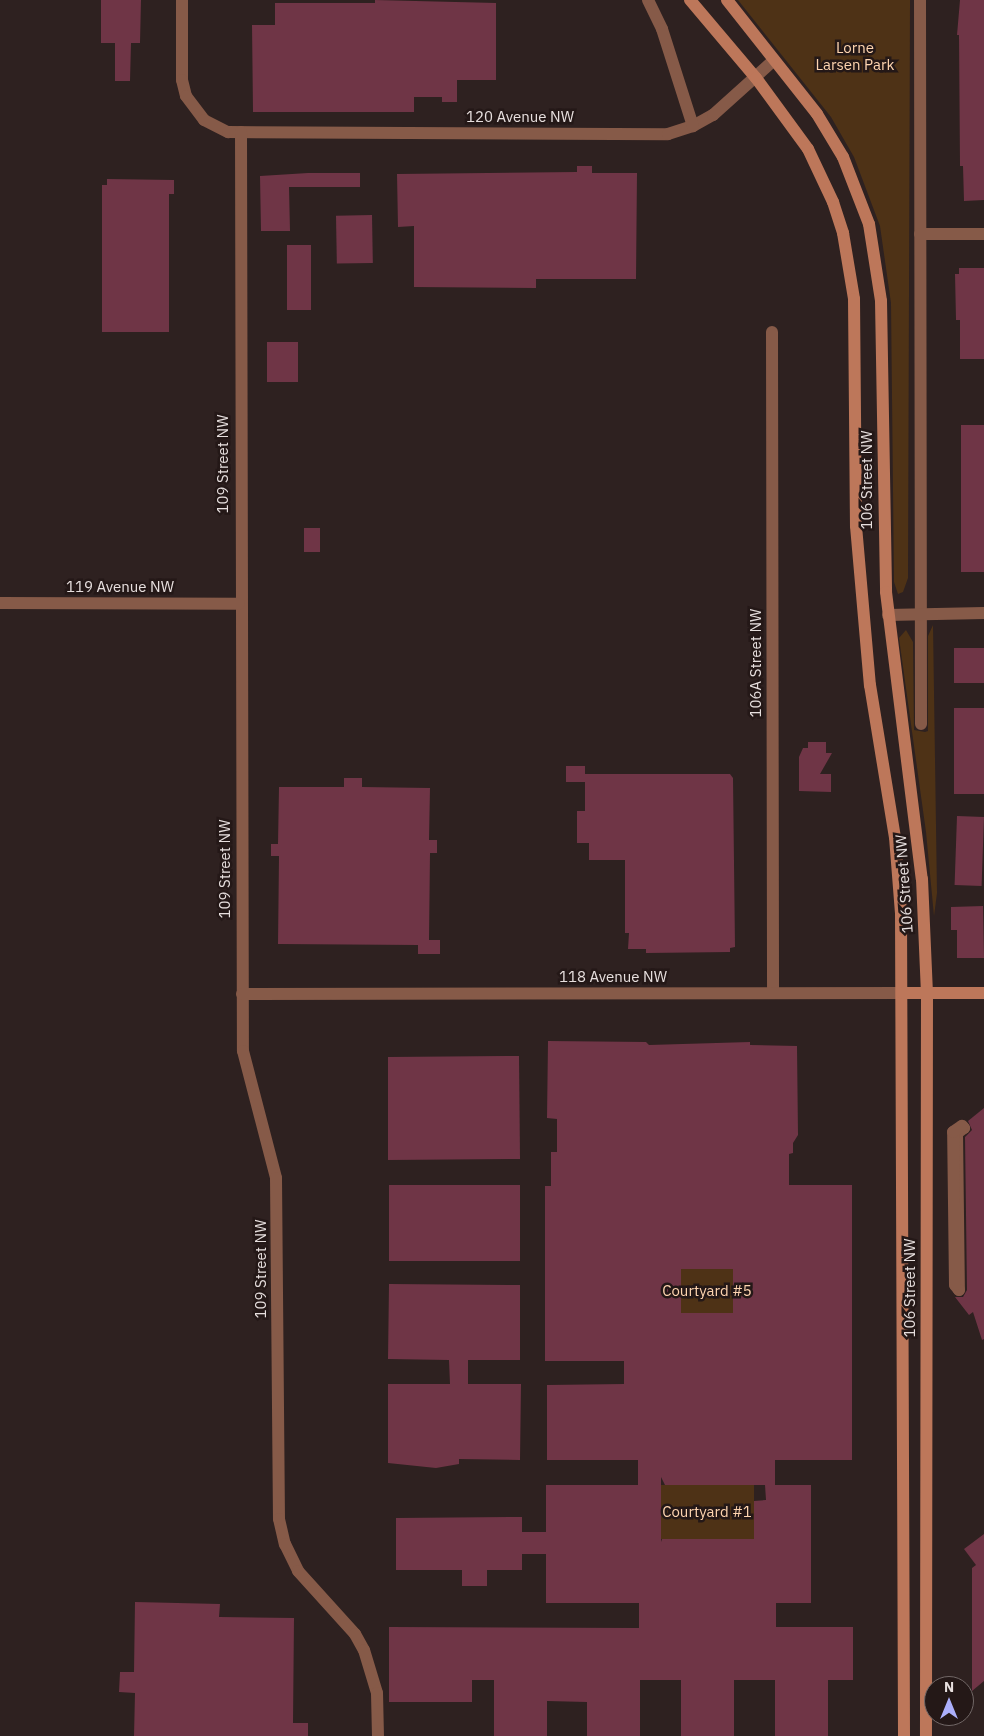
<!DOCTYPE html>
<style>
body{margin:0}
#map{position:relative;width:984px;height:1736px;overflow:hidden;background:#2e2120;font-family:"IBM Plex Sans",sans-serif}
div>[style]{position:absolute}
.green>*{inset:0;background:#4e3216;transform-origin:0 0}
.building>*{inset:0;background:#6f3546;transform-origin:0 0}
.street>*{height:12px;margin:-6px;padding:0 6px;transform-origin:6px;border-radius:6px;background:#865a48}
.secondary>*{height:12px;margin:-6px;padding:0 6px;transform-origin:6px;border-radius:6px;background:#bd775a}
span{translate:-50% -50%;white-space:nowrap;text-align:center;line-height:1.15;-webkit-text-stroke:5px #241817;paint-order:stroke}
.park-label{font-size:15px;color:#ffd5b0}
.street-label{font-size:15px;color:#e7dfde}
.north{position:absolute;left:924px;top:1676px;width:50px;height:50px;box-sizing:border-box;background:#241817;border:1px solid #726867;border-radius:50%;rotate:0deg;font-size:14px;font-weight:700;line-height:20px;text-align:center;color:#e7dfde}
.north::after{content:'';display:block;margin:auto;width:18px;height:22px;background:#acaffb;clip-path:polygon(50% 0,100% 100%,50% 72%,0 100%)}
</style>
<div id="map">
<div class="green">
<i style="clip-path:polygon(738px 0,910px 0,908px 578px,903px 592px,898px 594px,894px 582px,891px 303px,880px 226px,854px 157px,831px 117px)"></i>
<i style="clip-path:polygon(933px 625px,937px 893px,934px 916px,926px 832px,899px 638px,906px 630px,913px 642px,914px 730px,925px 732px,928px 731px,928px 636px)"></i>
<i style="left:681px;top:1269px;width:52px;height:44px"></i>
<i style="left:661px;top:1485px;width:93px;height:54px"></i>
</div>
<div class="building">
<i style="clip-path:polygon(101px 0,141px 0,140px 43px,131px 43px,130px 81px,115px 81px,115px 43px,101px 43px)"></i>
<i style="clip-path:polygon(375px 0,496px 3px,496px 80px,457px 80px,457px 102px,442px 102px,442px 97px,414px 97px,414px 112px,253px 112px,252px 25px,275px 25px,275px 3px,375px 3px)"></i>
<i style="clip-path:polygon(960px 0,984px 0,984px 200px,964px 201px,963px 166px,960px 166px,959px 35px,957px 35px)"></i>
<i style="clip-path:polygon(577px 166px,592px 166px,592px 173px,637px 173px,636px 279px,536px 279px,536px 288px,414px 287px,414px 226px,398px 227px,397px 174px,577px 172px)"></i>
<i style="clip-path:polygon(308px 173px,360px 173px,360px 187px,289px 187px,290px 231px,261px 231px,260px 176px)"></i>
<i style="clip-path:polygon(107px 179px,174px 180px,174px 194px,169px 194px,169px 332px,102px 332px,102px 185px,107px 185px)"></i>
<i style="left:372px;top:215px;width:48px;height:36px;rotate:89deg"></i>
<i style="left:287px;top:245px;width:24px;height:65px"></i>
<i style="clip-path:polygon(959px 268px,984px 268px,984px 359px,960px 359px,960px 320px,956px 320px,955px 274px,959px 274px)"></i>
<i style="left:267px;top:342px;width:31px;height:40px"></i>
<i style="left:961px;top:425px;width:23px;height:147px"></i>
<i style="left:304px;top:528px;width:16px;height:24px"></i>
<i style="left:954px;top:648px;width:30px;height:35px"></i>
<i style="left:954px;top:708px;width:30px;height:86px"></i>
<i style="clip-path:polygon(808px 742px,826px 742px,826px 753px,832px 753px,820px 774px,831px 774px,831px 792px,799px 791px,799px 757px,803px 748px,808px 748px)"></i>
<i style="left:566px;top:766px;width:19px;height:16px"></i>
<i style="clip-path:polygon(585px 774px,730px 774px,733px 778px,735px 947px,730px 948px,730px 952px,646px 953px,646px 949px,628px 949px,629px 933px,625px 933px,625px 860px,589px 860px,589px 843px,577px 843px,577px 811px,585px 811px)"></i>
<i style="clip-path:polygon(344px 778px,362px 778px,362px 787px,430px 788px,429px 840px,437px 840px,437px 853px,430px 853px,429px 940px,440px 940px,440px 954px,418px 954px,418px 945px,278px 944px,279px 856px,271px 856px,271px 844px,278px 844px,279px 787px,344px 787px)"></i>
<i style="left:957px;top:816px;width:27px;height:69px;rotate:2deg"></i>
<i style="clip-path:polygon(983px 906px,984px 958px,957px 958px,957px 930px,951px 930px,951px 907px)"></i>
<i style="clip-path:polygon(evenodd,548px 1041px,646px 1042px,649px 1045px,750px 1042px,750px 1045px,797px 1046px,798px 1135px,793px 1143px,793px 1153px,789px 1154px,789px 1185px,852px 1185px,852px 1460px,775px 1460px,775px 1485px,811px 1485px,811px 1603px,776px 1603px,776px 1627px,853px 1627px,853px 1680px,828px 1680px,828px 1736px,775px 1736px,775px 1680px,734px 1680px,734px 1736px,681px 1736px,681px 1680px,640px 1680px,640px 1736px,587px 1736px,587px 1702px,547px 1701px,547px 1736px,494px 1736px,494px 1680px,472px 1680px,472px 1702px,389px 1702px,389px 1627px,639px 1628px,639px 1603px,546px 1603px,546px 1554px,522px 1554px,522px 1570px,487px 1570px,487px 1586px,462px 1586px,462px 1570px,396px 1570px,396px 1518px,522px 1517px,522px 1532px,546px 1532px,546px 1485px,638px 1485px,638px 1460px,547px 1460px,547px 1385px,624px 1384px,624px 1361px,545px 1361px,545px 1186px,551px 1186px,551px 1152px,557px 1152px,557px 1119px,547px 1118px,548px 1041px,681px 1269px,733px 1269px,733px 1313px,681px 1313px,681px 1269px,548px 1041px,661px 1477px,665px 1485px,765px 1485px,766px 1500px,754px 1501px,754px 1539px,662px 1539px,661px 1542px,661px 1477px)"></i>
<i style="clip-path:polygon(505px 1056px,519px 1056px,520px 1159px,388px 1160px,388px 1057px)"></i>
<i style="clip-path:polygon(984px 1108px,984px 1339px,982px 1340px,973px 1312px,969px 1315px,955px 1297px,963px 1297px,967px 1290px,965px 1137px,972px 1130px,968px 1121px)"></i>
<i style="left:389px;top:1185px;width:131px;height:76px"></i>
<i style="clip-path:polygon(389px 1284px,520px 1285px,520px 1360px,468px 1360px,468px 1384px,521px 1384px,520px 1460px,459px 1459px,459px 1464px,436px 1468px,388px 1463px,388px 1384px,450px 1384px,449px 1360px,388px 1359px)"></i>
<i style="clip-path:polygon(984px 1534px,984px 1681px,972px 1691px,972px 1568px,976px 1565px,964px 1549px)"></i>
<i style="clip-path:polygon(135px 1602px,220px 1604px,219px 1617px,294px 1618px,293px 1723px,308px 1723px,308px 1736px,134px 1736px,135px 1693px,119px 1692px,120px 1672px,134px 1672px)"></i>
</div>
<div class="street">
<i style="left:182px;top:0;width:80px;rotate:90deg"></i>
<i style="left:182px;top:80px;width:16px;rotate:76deg"></i>
<i style="left:186px;top:96px;width:30px;rotate:53deg"></i>
<i style="left:204px;top:120px;width:27px;rotate:27deg"></i>
<i style="left:228px;top:132px;width:440px;rotate:0.3deg"></i>
<i style="left:668px;top:134px;width:26px;rotate:-18deg"></i>
<i style="left:693px;top:126px;width:23px;rotate:-29deg"></i>
<i style="left:713px;top:115px;width:82px;rotate:-42deg"></i>
<i style="left:648px;top:0;width:32px;rotate:64deg"></i>
<i style="left:662px;top:29px;width:102px;rotate:72.3deg"></i>
<i style="left:920px;top:0;width:724px;rotate:89.92deg"></i>
<i style="left:241px;top:132px;width:919px;rotate:89.88deg"></i>
<i style="left:243px;top:1051px;width:131px;rotate:75.4deg"></i>
<i style="left:276px;top:1178px;width:341px;rotate:89.5deg"></i>
<i style="left:279px;top:1519px;width:26px;rotate:77deg"></i>
<i style="left:285px;top:1544px;width:30px;rotate:64deg"></i>
<i style="left:298px;top:1571px;width:85px;rotate:47.9deg"></i>
<i style="left:355px;top:1634px;width:18px;rotate:61deg"></i>
<i style="left:364px;top:1650px;width:45px;rotate:73.2deg"></i>
<i style="left:377px;top:1693px;width:43px;rotate:88.7deg"></i>
<i style="left:920px;top:234px;width:64px"></i>
<i style="left:772px;top:332px;width:661px;rotate:89.91deg"></i>
<i style="left:0;top:603px;width:239px;rotate:0.2deg"></i>
<i style="left:888px;top:615px;width:96px;rotate:-1.2deg"></i>
<i style="left:242px;top:994px;width:660px;rotate:-0.09deg"></i>
<i style="left:962px;top:1126px;width:3px;rotate:45deg"></i>
<i style="left:964px;top:1128px;width:9px;rotate:144deg"></i>
<i style="left:957px;top:1133px;width:157px;rotate:89.3deg"></i>
<i style="left:959px;top:1290px;width:6px;rotate:-129deg"></i>
<i style="left:955px;top:1285px;width:153px;rotate:-90.7deg"></i>
<i style="left:953px;top:1132px;width:11px;rotate:-34deg"></i>
</div>
<div class="secondary">
<i style="left:690px;top:0;width:102px;rotate:49.8deg"></i>
<i style="left:756px;top:78px;width:88px;rotate:53.8deg"></i>
<i style="left:808px;top:149px;width:59px;rotate:64.7deg"></i>
<i style="left:833px;top:202px;width:33px;rotate:72deg"></i>
<i style="left:843px;top:233px;width:67px;rotate:80.5deg"></i>
<i style="left:854px;top:299px;width:227px;rotate:89.5deg"></i>
<i style="left:856px;top:526px;width:160px;rotate:85deg"></i>
<i style="left:870px;top:685px;width:154px;rotate:80.7deg"></i>
<i style="left:895px;top:837px;width:76px;rotate:85.5deg"></i>
<i style="left:901px;top:913px;width:823px;rotate:89.79deg"></i>
<i style="left:727px;top:0;width:145px;rotate:51.7deg"></i>
<i style="left:817px;top:114px;width:50px;rotate:58.8deg"></i>
<i style="left:843px;top:157px;width:72px;rotate:68.8deg"></i>
<i style="left:869px;top:224px;width:78px;rotate:81.1deg"></i>
<i style="left:881px;top:301px;width:291px;rotate:89deg"></i>
<i style="left:886px;top:592px;width:289px;rotate:82.9deg"></i>
<i style="left:922px;top:879px;width:114px;rotate:87.5deg"></i>
<i style="left:927px;top:993px;width:743px;rotate:90.08deg"></i>
<i style="left:902px;top:993px;width:82px"></i>
</div>
<div class="park-label">
<span style="left:855px;top:56px">Lorne<br>Larsen Park</span>
<span style="left:707px;top:1291px">Courtyard #5</span>
<span style="left:707px;top:1512px">Courtyard #1</span>
</div>
<div class="street-label">
<span style="left:520px;top:117px">120 Avenue NW</span>
<span style="left:223px;top:464px;rotate:-90deg">109 Street NW</span>
<span style="left:867px;top:480px;rotate:-90deg">106 Street NW</span>
<span style="left:120px;top:587px">119 Avenue NW</span>
<span style="left:756px;top:663px;rotate:-90deg">106A Street NW</span>
<span style="left:225px;top:869px;rotate:-90deg">109 Street NW</span>
<span style="left:904px;top:884px;rotate:-94deg">106 Street NW</span>
<span style="left:613px;top:977px">118 Avenue NW</span>
<span style="left:261px;top:1269px;rotate:-90deg">109 Street NW</span>
<span style="left:910px;top:1288px;rotate:-90deg">106 Street NW</span>
</div>
<div class="north">N</div>
</div>
